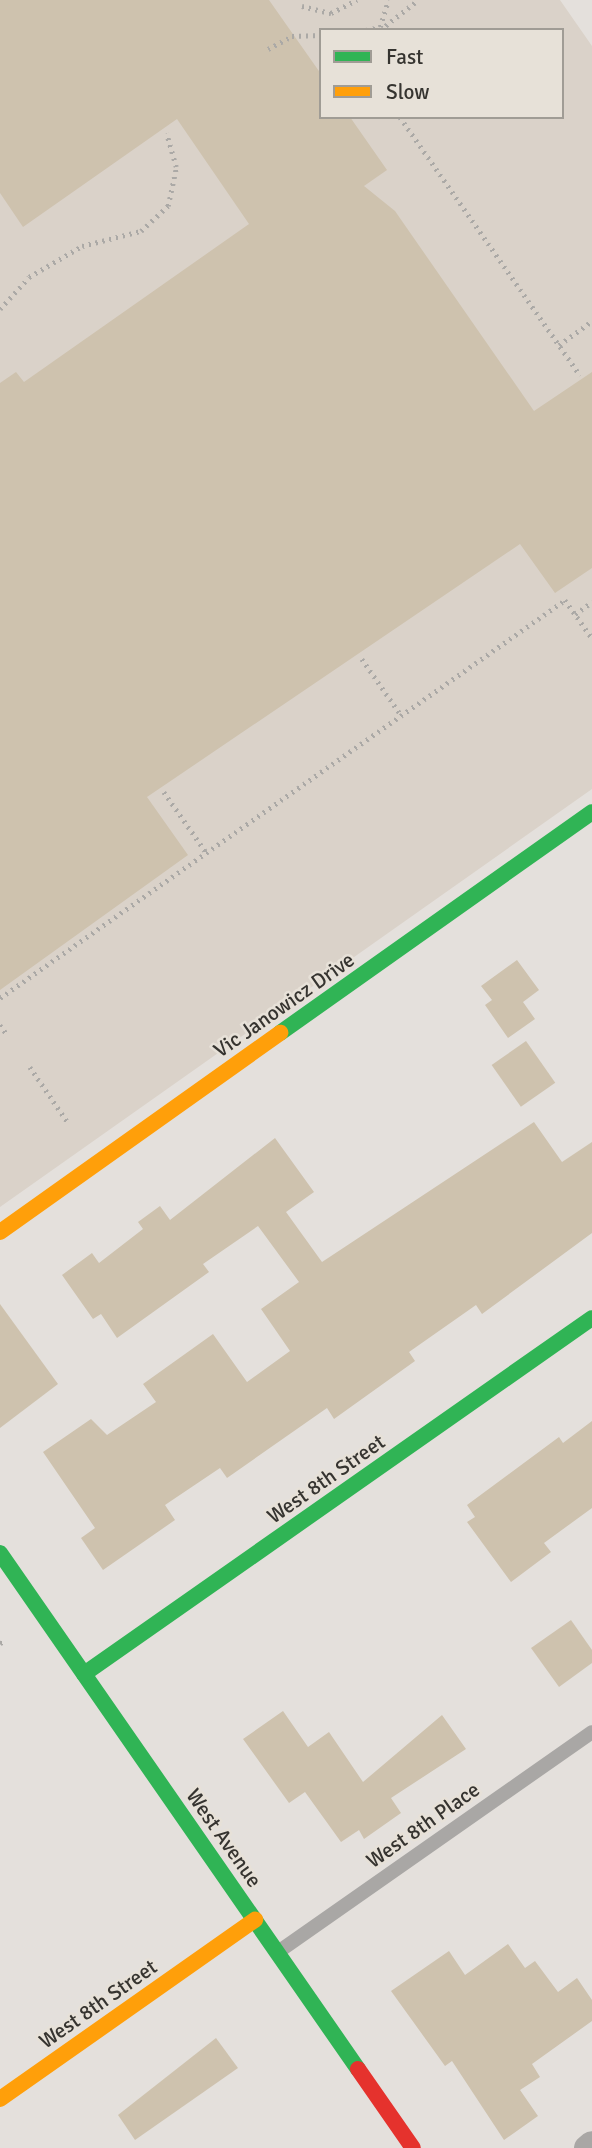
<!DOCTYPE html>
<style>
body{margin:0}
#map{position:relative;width:592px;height:2148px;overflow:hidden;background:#e4e0dc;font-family:Signika,sans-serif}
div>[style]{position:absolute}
.built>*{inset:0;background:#dad2c9}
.building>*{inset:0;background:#cec2ae;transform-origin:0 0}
.path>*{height:4.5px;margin-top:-2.25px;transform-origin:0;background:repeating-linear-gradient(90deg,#aba9a6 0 2px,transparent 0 7px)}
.lane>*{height:14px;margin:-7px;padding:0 7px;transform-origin:7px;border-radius:7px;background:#a9a7a5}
.street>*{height:26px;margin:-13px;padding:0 13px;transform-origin:13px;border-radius:13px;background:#a9a7a5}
.fast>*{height:16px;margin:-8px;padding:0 8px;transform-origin:8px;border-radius:8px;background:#30b455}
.slow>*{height:16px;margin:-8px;padding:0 8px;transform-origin:8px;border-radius:8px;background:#ff9f0a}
.jam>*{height:16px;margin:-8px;padding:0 8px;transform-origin:8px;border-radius:8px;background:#e5322d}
span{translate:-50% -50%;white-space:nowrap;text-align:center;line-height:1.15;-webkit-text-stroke:5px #e7e1d8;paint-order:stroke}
.street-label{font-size:21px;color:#363430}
.legend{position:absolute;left:319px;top:28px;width:245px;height:91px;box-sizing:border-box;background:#e7e1d8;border:2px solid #a09c95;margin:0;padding:9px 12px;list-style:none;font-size:21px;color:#363430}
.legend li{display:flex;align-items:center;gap:14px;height:35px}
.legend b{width:35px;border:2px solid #a09c95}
</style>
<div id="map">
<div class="built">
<i style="clip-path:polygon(evenodd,0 0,560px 0,592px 46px,592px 789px,0 1207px,0 0,321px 30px,562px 30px,562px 117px,321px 117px,321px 30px)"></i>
</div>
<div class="building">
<i style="clip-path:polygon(0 0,269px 0,321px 74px,321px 117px,350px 117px,387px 170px,364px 186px,395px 211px,534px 411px,592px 372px,592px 568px,555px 593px,520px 544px,147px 797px,188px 855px,0 990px,0 383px,16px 372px,24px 382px,249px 224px,177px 119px,23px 227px,0 193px)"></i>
<i style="clip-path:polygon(517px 960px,539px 990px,523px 1002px,535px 1019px,508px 1038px,485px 1005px,492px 1000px,481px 986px)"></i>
<i style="left:526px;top:1041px;width:51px;height:42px;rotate:55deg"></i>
<i style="clip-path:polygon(534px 1122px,562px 1162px,592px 1142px,592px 1233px,482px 1314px,476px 1305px,409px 1352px,415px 1361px,334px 1419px,327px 1408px,227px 1478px,220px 1468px,165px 1505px,175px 1520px,103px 1570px,81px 1538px,95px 1528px,43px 1452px,91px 1419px,107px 1435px,156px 1402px,143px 1384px,213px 1334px,247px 1382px,290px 1351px,261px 1309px,299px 1282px,258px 1226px,203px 1264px,209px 1272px,117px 1338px,101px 1314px,93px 1319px,62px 1275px,92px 1253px,99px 1263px,143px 1229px,138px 1222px,160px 1206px,170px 1220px,275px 1138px,314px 1192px,286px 1212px,322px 1262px)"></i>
<i style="clip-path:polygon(0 1304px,58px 1384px,0 1428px)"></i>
<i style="clip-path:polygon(592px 1421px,592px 1508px,544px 1543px,551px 1552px,511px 1582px,467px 1522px,475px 1517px,467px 1505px,559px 1437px,563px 1443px)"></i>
<i style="clip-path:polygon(571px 1620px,592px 1650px,592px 1663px,559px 1687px,531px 1648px)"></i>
<i style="clip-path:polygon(283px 1711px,308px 1747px,329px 1732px,363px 1782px,442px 1715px,466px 1749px,391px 1798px,401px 1813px,364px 1839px,359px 1830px,341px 1842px,305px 1792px,289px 1803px,243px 1739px)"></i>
<i style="clip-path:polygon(508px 1944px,525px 1968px,535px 1961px,558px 1992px,577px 1978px,592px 2000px,592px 2021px,532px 2064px,540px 2077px,520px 2090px,538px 2116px,504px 2140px,452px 2061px,445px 2066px,391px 1991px,449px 1951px,465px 1975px)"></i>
<i style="clip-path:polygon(216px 2038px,238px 2068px,135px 2140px,118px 2115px)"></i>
</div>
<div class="path">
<i style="left:302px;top:6px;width:30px;rotate:14deg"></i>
<i style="left:331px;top:13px;width:29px;rotate:-27deg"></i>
<i style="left:366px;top:30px;width:14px;rotate:-12deg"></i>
<i style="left:380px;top:27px;width:28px;rotate:-73deg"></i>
<i style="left:380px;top:30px;width:48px;rotate:-38.3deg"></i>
<i style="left:268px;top:49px;width:27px;rotate:-28deg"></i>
<i style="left:292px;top:36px;width:29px;rotate:-2deg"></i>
<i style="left:400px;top:117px;width:315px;rotate:55.1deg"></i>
<i style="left:0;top:309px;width:43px;rotate:-47.8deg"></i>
<i style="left:29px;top:277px;width:61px;rotate:-30.3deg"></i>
<i style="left:82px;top:246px;width:61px;rotate:-14.3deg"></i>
<i style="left:141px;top:231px;width:37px;rotate:-43deg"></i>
<i style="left:168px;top:206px;width:40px;rotate:-78deg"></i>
<i style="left:176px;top:167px;width:35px;rotate:-106deg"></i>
<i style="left:559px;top:345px;width:41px;rotate:-36deg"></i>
<i style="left:575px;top:614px;width:21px;rotate:-35deg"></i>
<i style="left:362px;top:659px;width:68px;rotate:55.1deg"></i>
<i style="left:164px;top:792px;width:73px;rotate:55deg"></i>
<i style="left:0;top:998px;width:691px;rotate:-35.16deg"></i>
<i style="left:565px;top:600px;width:47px;rotate:54.6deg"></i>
<i style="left:0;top:1025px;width:10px;rotate:53deg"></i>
<i style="left:30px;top:1067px;width:69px;rotate:55.6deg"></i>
<i style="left:0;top:1643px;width:3px;rotate:-18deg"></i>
</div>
<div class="lane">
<i style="left:278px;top:1952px;width:383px;rotate:-35deg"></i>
</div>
<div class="street">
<i style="left:587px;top:2148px;width:6px;rotate:-39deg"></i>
</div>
<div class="fast">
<i style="left:280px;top:1033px;width:382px;rotate:-35.3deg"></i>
<i style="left:0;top:1553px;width:628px;rotate:55.25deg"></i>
<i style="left:84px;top:1674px;width:620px;rotate:-35.02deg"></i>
</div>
<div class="slow">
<i style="left:0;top:1232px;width:344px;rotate:-35.4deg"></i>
<i style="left:0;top:2099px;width:312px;rotate:-35.1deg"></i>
</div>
<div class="jam">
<i style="left:358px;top:2069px;width:96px;rotate:55.2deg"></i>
</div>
<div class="street-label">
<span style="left:284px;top:1005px;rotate:-35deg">Vic Janowicz Drive</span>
<span style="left:326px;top:1479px;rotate:-35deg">West 8th Street</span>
<span style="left:423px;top:1825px;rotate:-35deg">West 8th Place</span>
<span style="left:224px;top:1838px;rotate:55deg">West Avenue</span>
<span style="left:98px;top:2004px;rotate:-35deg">West 8th Street</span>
</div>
<ul class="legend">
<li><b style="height:9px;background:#30b455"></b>Fast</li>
<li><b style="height:9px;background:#ff9f0a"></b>Slow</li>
</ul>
</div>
